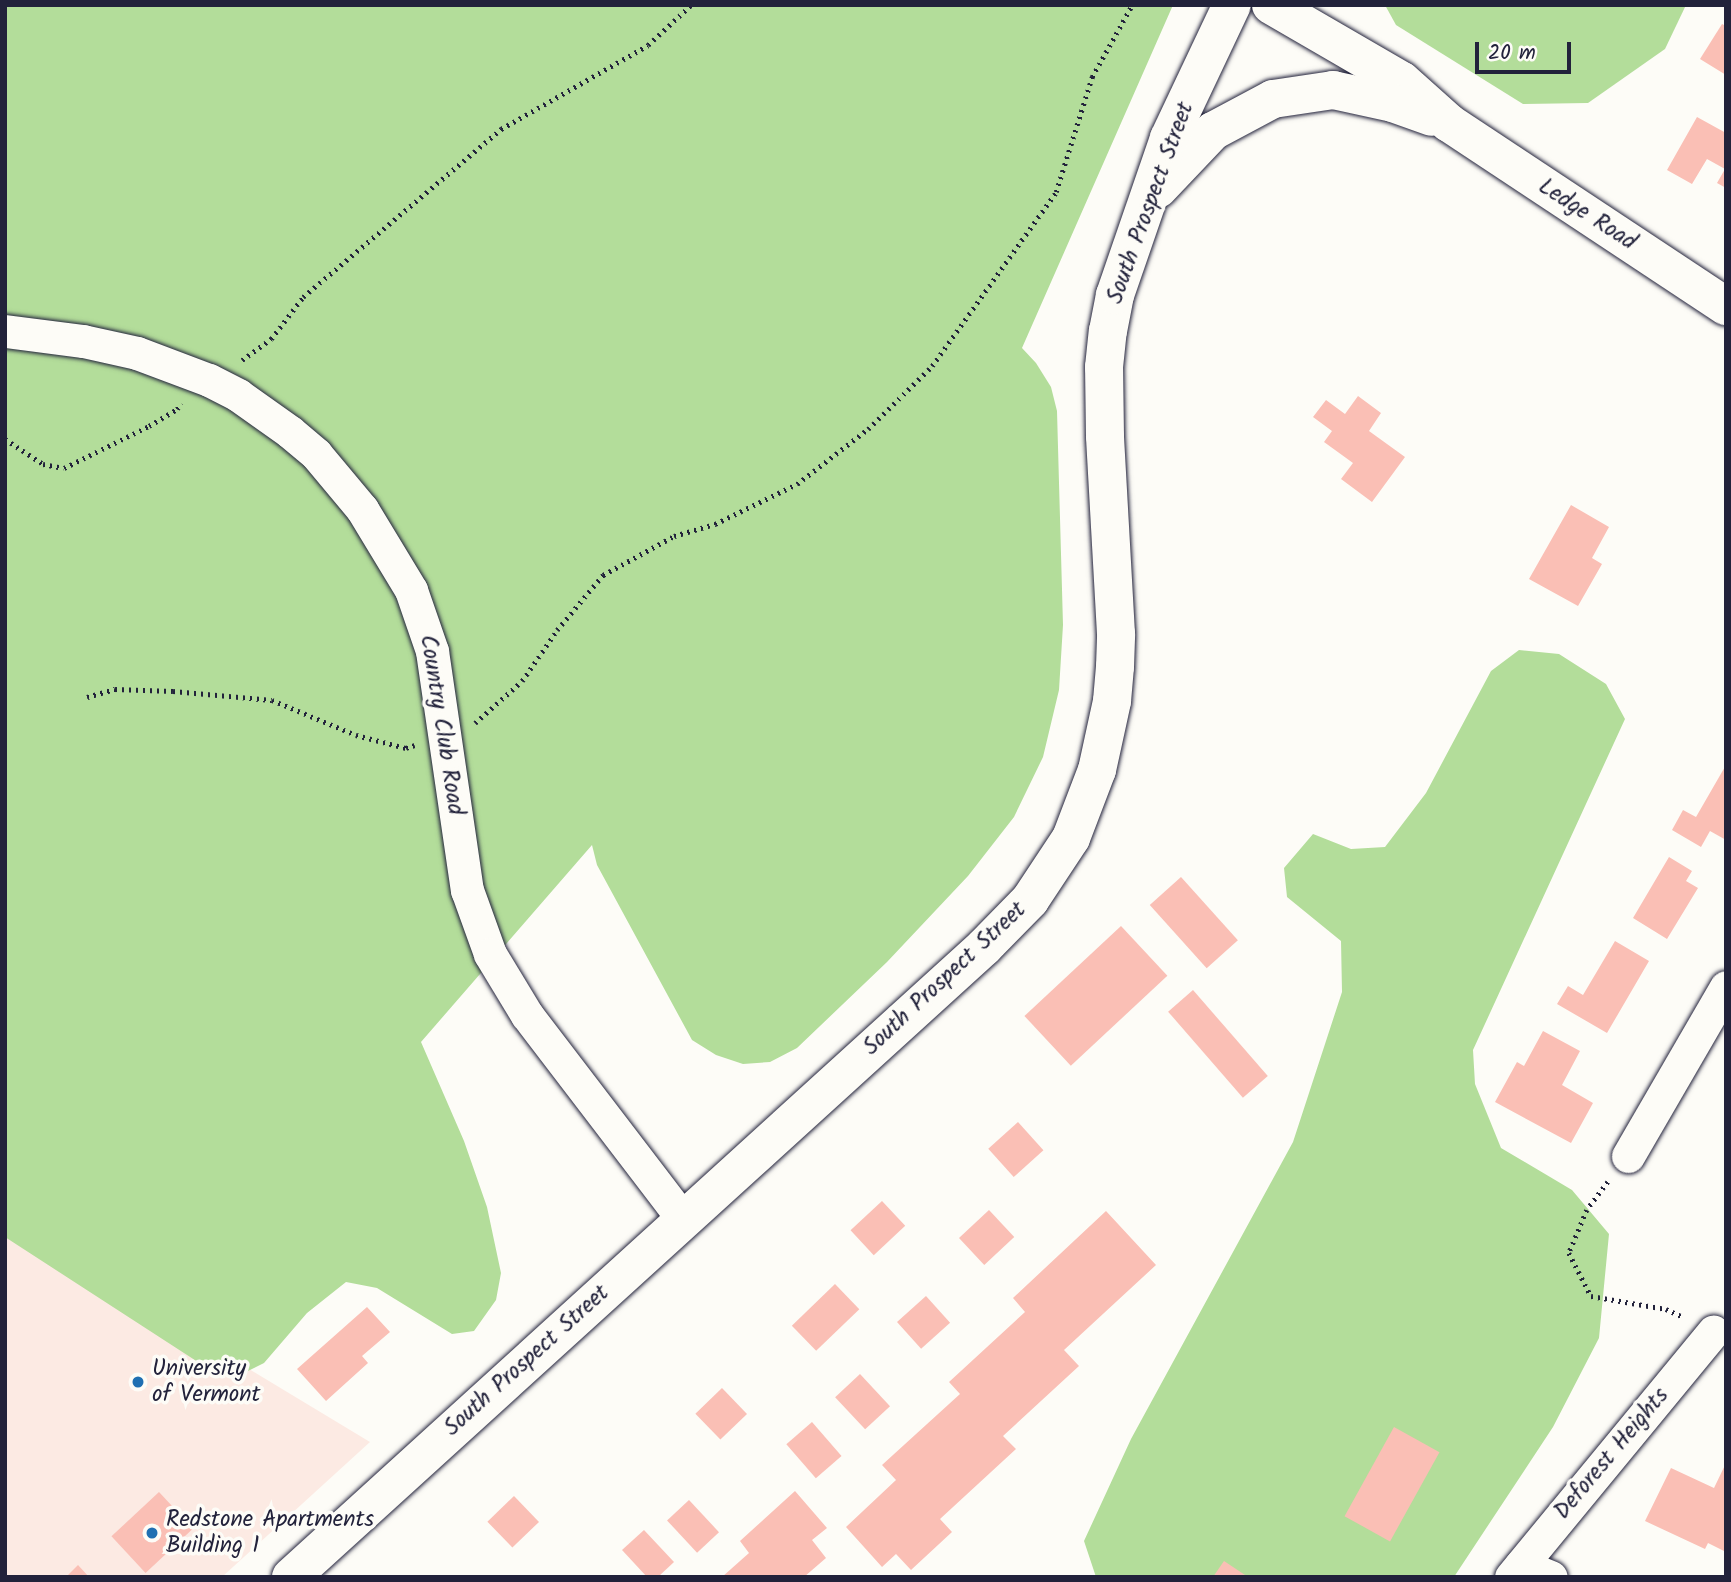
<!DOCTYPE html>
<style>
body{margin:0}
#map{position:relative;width:1731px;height:1582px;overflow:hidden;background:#fdfcf7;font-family:Kalam,sans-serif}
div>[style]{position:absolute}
.built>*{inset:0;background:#fceae3}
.green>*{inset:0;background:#b3dd9a}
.building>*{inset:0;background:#fabfb5;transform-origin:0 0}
.path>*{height:4.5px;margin-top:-2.25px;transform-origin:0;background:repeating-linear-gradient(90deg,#22223b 0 2px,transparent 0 7px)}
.roads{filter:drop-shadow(0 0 2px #22223b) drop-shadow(0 0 2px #22223b)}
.street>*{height:33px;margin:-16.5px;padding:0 16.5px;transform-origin:16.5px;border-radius:16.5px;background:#fdfcf7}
.secondary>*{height:38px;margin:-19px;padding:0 19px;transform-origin:19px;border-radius:19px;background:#fdfcf7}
.dots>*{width:19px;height:19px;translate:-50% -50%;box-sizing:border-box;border:4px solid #fdfcf7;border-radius:50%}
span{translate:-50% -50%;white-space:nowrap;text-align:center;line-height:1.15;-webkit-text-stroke:7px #fdfcf7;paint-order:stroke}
.street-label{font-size:23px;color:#22223b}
.poi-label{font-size:23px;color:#22223b}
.left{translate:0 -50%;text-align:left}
.frame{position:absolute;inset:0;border:7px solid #22223b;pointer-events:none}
.scale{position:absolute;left:1475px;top:42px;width:96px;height:32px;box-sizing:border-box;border:4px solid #22223b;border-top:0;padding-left:9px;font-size:21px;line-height:24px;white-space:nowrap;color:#22223b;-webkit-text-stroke:5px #fdfcf7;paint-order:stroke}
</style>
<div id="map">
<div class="built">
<i style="clip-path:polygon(5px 1222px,370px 1442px,222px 1577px,5px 1577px)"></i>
</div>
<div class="green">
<i style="clip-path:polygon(5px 5px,1173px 5px,1022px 348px,1036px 363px,1051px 387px,1057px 411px,1063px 625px,1059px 690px,1043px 757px,1014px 817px,968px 876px,887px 962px,797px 1048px,770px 1062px,743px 1064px,716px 1055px,692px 1040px,597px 865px,592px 845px,421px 1042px,464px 1141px,487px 1207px,501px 1273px,496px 1300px,474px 1331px,452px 1334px,377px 1288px,346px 1282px,307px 1313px,264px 1363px,242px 1374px,221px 1377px,5px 1237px)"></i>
<i style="clip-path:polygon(1385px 5px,1686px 5px,1665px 49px,1588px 103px,1523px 104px,1396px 25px)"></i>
<i style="clip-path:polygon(1519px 650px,1559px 654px,1606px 684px,1625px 719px,1473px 1050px,1475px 1084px,1501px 1148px,1572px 1190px,1609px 1234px,1599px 1338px,1553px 1427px,1454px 1577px,1096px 1577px,1084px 1541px,1131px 1439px,1293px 1142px,1342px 992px,1341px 941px,1287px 897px,1284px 868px,1313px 834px,1351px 849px,1385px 847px,1426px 793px,1491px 671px)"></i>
</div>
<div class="building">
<i style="clip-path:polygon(1722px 24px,1726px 26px,1726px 75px,1700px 59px)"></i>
<i style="clip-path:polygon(1697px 117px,1726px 133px,1726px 188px,1717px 183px,1725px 169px,1707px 159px,1692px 184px,1667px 170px)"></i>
<i style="clip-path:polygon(1358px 396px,1381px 413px,1369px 431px,1405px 457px,1372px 502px,1341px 479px,1353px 463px,1324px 442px,1332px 431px,1313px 417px,1326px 400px,1345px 414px)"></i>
<i style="clip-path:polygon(1571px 505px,1609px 527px,1592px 558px,1602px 564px,1578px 606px,1529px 579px)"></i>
<i style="clip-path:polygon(1726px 765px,1726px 840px,1710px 831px,1701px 847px,1672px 830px,1683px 810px,1696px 817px)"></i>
<i style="clip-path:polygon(1669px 857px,1692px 871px,1686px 881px,1698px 888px,1667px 939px,1633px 918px)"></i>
<i style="left:1181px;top:877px;width:85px;height:42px;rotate:48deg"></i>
<i style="left:1121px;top:926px;width:68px;height:132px;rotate:47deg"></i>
<i style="clip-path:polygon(1615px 941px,1649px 961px,1607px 1033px,1557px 1004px,1568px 986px,1583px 995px)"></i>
<i style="left:1193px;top:990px;width:114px;height:33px;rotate:49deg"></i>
<i style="clip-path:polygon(1543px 1031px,1580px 1051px,1562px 1085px,1593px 1103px,1571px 1143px,1495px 1102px,1517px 1062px,1524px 1066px)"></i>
<i style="left:1018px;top:1122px;width:38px;height:40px;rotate:48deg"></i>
<i style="left:882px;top:1201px;width:34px;height:43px;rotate:47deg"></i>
<i style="left:989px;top:1210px;width:37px;height:41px;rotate:47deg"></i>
<i style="clip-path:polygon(1106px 1211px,1156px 1265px,1064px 1350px,1079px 1366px,1003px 1436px,1016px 1449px,940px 1519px,952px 1532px,911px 1570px,896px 1554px,882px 1567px,846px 1527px,896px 1480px,882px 1465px,960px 1394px,949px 1382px,1025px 1312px,1013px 1298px)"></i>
<i style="left:835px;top:1284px;width:35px;height:60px;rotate:46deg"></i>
<i style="left:926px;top:1296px;width:36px;height:39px;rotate:48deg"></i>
<i style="clip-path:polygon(367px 1307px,390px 1332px,362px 1356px,368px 1363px,326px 1401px,297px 1369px)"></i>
<i style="left:860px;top:1374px;width:44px;height:34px;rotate:47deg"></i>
<i style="left:722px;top:1388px;width:36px;height:37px;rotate:46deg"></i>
<i style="left:812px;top:1422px;width:45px;height:34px;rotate:49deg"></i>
<i style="left:1394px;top:1427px;width:52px;height:102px;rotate:29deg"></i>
<i style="clip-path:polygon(1726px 1463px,1726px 1552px,1708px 1543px,1705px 1549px,1645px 1521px,1671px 1468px,1714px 1488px)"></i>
<i style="clip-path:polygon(795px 1491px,827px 1528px,812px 1540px,826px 1558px,804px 1577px,722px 1577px,749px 1553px,740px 1541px)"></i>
<i style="left:159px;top:1492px;width:50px;height:65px;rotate:47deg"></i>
<i style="left:514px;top:1496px;width:36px;height:37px;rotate:46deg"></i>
<i style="left:689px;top:1500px;width:44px;height:30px;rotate:47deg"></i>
<i style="clip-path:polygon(644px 1530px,674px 1562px,658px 1577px,647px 1577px,622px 1550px)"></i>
<i style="clip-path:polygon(1224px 1561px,1248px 1577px,1213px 1577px)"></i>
<i style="clip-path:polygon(78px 1565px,89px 1577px,66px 1577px)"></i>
</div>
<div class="path">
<i style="left:242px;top:360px;width:36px;rotate:-36deg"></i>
<i style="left:271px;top:339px;width:53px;rotate:-52.7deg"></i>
<i style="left:303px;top:297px;width:260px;rotate:-40.3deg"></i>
<i style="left:501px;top:129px;width:169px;rotate:-29.7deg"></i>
<i style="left:648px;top:45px;width:59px;rotate:-42.9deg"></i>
<i style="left:5px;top:439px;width:45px;rotate:33.3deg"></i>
<i style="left:43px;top:464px;width:21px;rotate:11deg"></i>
<i style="left:64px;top:468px;width:95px;rotate:-26.3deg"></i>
<i style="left:149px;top:426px;width:33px;rotate:-31deg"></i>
<i style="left:177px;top:409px;width:7px;rotate:-56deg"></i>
<i style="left:87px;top:697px;width:29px;rotate:-16deg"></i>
<i style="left:115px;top:689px;width:58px;rotate:2deg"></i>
<i style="left:173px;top:691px;width:99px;rotate:5.2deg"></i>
<i style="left:272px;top:700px;width:91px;rotate:22.6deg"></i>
<i style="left:356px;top:735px;width:52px;rotate:14.6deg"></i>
<i style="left:406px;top:748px;width:9px;rotate:-18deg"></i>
<i style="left:475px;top:723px;width:63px;rotate:-41.8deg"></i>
<i style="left:522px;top:681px;width:62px;rotate:-55.5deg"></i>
<i style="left:557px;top:630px;width:72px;rotate:-50.1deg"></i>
<i style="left:603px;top:575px;width:81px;rotate:-28.8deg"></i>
<i style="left:674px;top:536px;width:43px;rotate:-16.3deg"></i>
<i style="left:715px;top:524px;width:91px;rotate:-26deg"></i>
<i style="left:797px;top:484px;width:90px;rotate:-37.8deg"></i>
<i style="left:868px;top:429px;width:90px;rotate:-44.5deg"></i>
<i style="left:932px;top:366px;width:214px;rotate:-54.5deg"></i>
<i style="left:1056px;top:192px;width:121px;rotate:-72.6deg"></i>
<i style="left:1092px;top:77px;width:82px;rotate:-60.9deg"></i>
<i style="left:1608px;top:1182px;width:35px;rotate:127deg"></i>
<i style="left:1587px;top:1210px;width:47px;rotate:112.7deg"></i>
<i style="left:1569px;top:1253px;width:48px;rotate:62.9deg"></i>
<i style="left:1591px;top:1296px;width:76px;rotate:9.8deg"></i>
<i style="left:1666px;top:1309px;width:19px;rotate:25deg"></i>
</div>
<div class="roads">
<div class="street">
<i style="left:5px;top:331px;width:79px;rotate:7.3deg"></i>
<i style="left:83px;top:341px;width:55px;rotate:12.5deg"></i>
<i style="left:137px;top:353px;width:77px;rotate:20.6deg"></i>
<i style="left:209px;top:380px;width:33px;rotate:27deg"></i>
<i style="left:238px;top:395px;width:64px;rotate:35.4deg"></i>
<i style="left:290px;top:432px;width:34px;rotate:40deg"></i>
<i style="left:316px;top:454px;width:72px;rotate:50.1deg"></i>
<i style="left:362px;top:509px;width:95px;rotate:58.8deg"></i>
<i style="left:411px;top:590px;width:65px;rotate:71deg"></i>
<i style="left:432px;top:651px;width:242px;rotate:81.7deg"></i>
<i style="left:467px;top:890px;width:68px;rotate:70.2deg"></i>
<i style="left:490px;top:954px;width:71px;rotate:58.8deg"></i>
<i style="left:527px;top:1015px;width:257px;rotate:52.6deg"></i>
<i style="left:1628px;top:1156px;width:195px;rotate:-59.9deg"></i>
<i style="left:1521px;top:1565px;width:32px;rotate:22deg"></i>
<i style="left:1511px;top:1577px;width:318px;rotate:-50.5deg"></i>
</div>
<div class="secondary">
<i style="left:1271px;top:5px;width:151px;rotate:30.1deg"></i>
<i style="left:1402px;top:81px;width:63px;rotate:41.8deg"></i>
<i style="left:1449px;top:123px;width:332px;rotate:33.5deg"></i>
<i style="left:1158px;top:189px;width:80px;rotate:-46.5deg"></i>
<i style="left:1213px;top:131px;width:68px;rotate:-28.1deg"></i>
<i style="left:1273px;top:99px;width:61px;rotate:-8.5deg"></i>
<i style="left:1333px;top:90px;width:61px;rotate:12.2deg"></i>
<i style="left:1393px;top:103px;width:41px;rotate:19.7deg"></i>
<i style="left:291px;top:1577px;width:937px;rotate:-42.27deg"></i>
<i style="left:984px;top:947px;width:66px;rotate:-45.6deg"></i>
<i style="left:1030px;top:900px;width:74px;rotate:-56.5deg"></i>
<i style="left:1071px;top:838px;width:73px;rotate:-69.1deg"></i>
<i style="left:1097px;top:770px;width:71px;rotate:-77.7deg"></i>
<i style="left:1112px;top:701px;width:34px;rotate:-85deg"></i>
<i style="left:1115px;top:667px;width:33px;rotate:-88deg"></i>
<i style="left:1116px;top:634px;width:198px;rotate:-93.2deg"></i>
<i style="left:1105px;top:436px;width:69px;rotate:-90.8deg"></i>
<i style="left:1104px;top:367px;width:36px;rotate:-84deg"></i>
<i style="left:1108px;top:331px;width:37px;rotate:-79deg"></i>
<i style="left:1115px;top:295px;width:166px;rotate:-71deg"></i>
<i style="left:1169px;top:138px;width:147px;rotate:-64.7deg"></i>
</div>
</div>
<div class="dots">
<i style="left:138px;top:1382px;background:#1f6fb2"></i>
<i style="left:152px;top:1533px;background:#1f6fb2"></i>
</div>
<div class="street-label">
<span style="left:1151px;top:203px;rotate:-70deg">South Prospect Street</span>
<span style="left:1587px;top:215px;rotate:33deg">Ledge Road</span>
<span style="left:441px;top:725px;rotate:81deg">Country Club Road</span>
<span style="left:945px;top:979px;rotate:-43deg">South Prospect Street</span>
<span style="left:527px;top:1361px;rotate:-42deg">South Prospect Street</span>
<span style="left:1612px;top:1454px;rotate:-50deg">Deforest Heights</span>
</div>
<div class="poi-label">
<span class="left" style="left:152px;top:1382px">University<br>of Vermont</span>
<span class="left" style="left:166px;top:1533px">Redstone Apartments<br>Building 1</span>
</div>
<div class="frame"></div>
<div class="scale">20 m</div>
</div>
